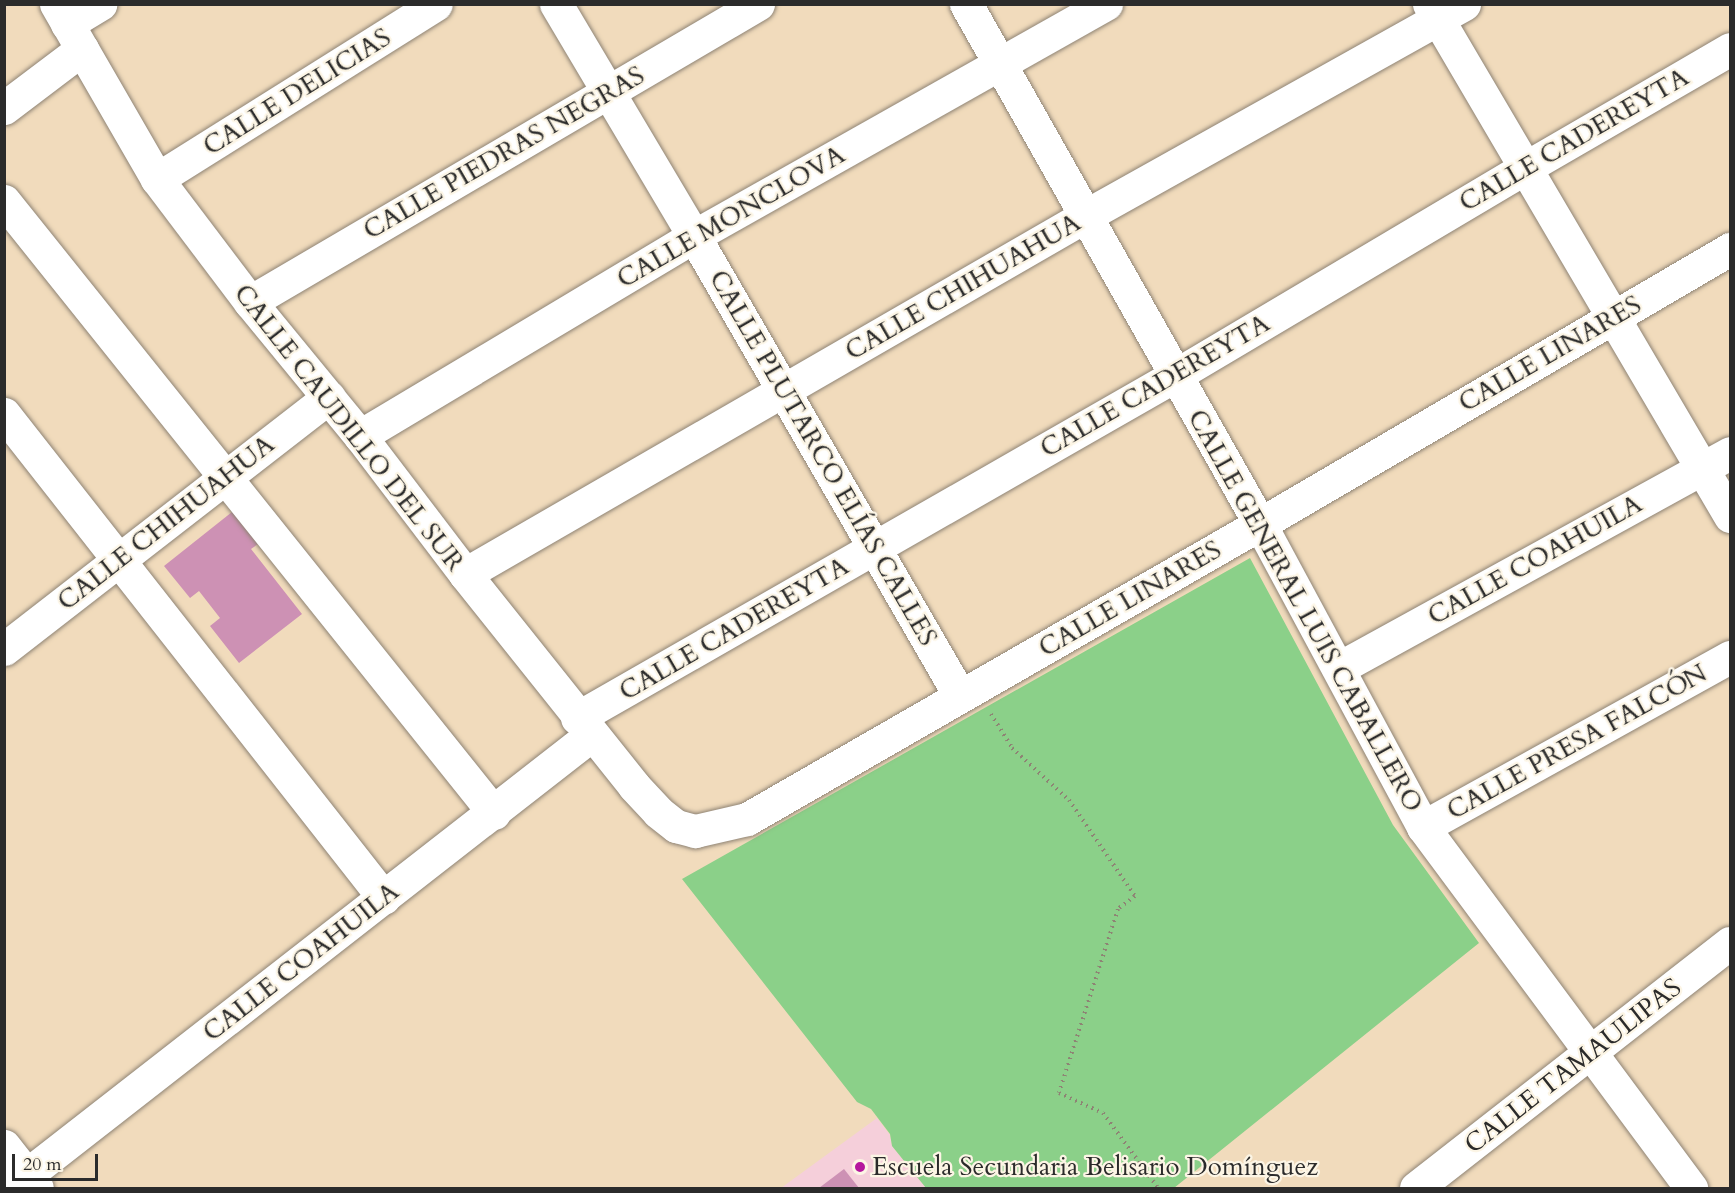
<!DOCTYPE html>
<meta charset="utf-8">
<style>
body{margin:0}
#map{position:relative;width:1735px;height:1193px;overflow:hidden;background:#f1dbbc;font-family:Cardo,serif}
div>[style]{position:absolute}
.built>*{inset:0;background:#f5cfda}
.green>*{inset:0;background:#8bd089}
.building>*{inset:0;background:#cd91b4}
.path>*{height:4px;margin-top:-2px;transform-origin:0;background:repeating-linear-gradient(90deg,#8e8374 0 1.5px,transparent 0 6px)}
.roads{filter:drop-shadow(0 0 2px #8e8374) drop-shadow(0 0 2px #8e8374)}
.street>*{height:33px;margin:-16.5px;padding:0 16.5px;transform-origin:16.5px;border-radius:16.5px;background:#fff}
.secondary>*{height:33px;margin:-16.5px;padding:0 16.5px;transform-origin:16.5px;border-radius:16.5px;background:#fff}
.dots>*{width:16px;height:16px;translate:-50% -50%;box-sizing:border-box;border:3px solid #fcf5e5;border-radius:50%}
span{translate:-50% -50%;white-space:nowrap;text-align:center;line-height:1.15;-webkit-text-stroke:4.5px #fcf5e5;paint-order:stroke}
.street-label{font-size:26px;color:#2b2b2b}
.poi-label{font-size:26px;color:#2b2b2b}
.left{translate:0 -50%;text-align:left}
.frame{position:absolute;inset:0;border:6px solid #2b2b2b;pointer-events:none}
.scale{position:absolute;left:12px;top:1154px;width:86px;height:27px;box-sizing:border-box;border:3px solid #2b2b2b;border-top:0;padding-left:8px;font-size:18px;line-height:21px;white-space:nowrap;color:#2b2b2b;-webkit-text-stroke:4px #fcf5e5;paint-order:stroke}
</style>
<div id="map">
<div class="built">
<i style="clip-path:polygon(877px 1118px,890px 1135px,892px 1146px,926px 1188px,781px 1188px)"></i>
</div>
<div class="green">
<i style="clip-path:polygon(1250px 558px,1393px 825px,1479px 943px,1174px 1188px,926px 1188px,892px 1146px,890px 1134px,871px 1109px,857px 1102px,682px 879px)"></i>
</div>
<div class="building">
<i style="clip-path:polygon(232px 512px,258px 544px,251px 549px,302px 614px,239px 663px,210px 626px,220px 618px,199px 591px,190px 598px,164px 566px)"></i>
<i style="clip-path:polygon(844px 1169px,859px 1188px,819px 1188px)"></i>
</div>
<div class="path">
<i style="left:991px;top:714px;width:40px;rotate:58deg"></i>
<i style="left:1012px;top:748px;width:77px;rotate:42.4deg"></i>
<i style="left:1069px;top:800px;width:116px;rotate:55.5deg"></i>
<i style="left:1135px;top:896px;width:21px;rotate:143deg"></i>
<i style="left:1118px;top:909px;width:193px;rotate:107.8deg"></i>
<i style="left:1059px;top:1093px;width:48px;rotate:24.4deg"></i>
<i style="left:1103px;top:1113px;width:93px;rotate:53.7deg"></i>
</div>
<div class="roads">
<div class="street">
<i style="left:56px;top:4px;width:202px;rotate:60deg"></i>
<i style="left:157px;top:179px;width:154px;rotate:52.9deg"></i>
<i style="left:250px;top:302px;width:173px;rotate:50.6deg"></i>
<i style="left:360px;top:436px;width:173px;rotate:52.7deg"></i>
<i style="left:465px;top:574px;width:271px;rotate:51.4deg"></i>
<i style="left:634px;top:786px;width:35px;rotate:47deg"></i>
<i style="left:658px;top:812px;width:23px;rotate:38deg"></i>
<i style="left:676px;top:826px;width:20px;rotate:15deg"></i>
<i style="left:695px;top:831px;width:53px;rotate:-13deg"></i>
<i style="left:747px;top:819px;width:592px;rotate:-29.9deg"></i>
<i style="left:1260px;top:524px;width:545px;rotate:-30.33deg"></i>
<i style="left:556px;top:4px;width:270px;rotate:59.3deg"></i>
<i style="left:694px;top:236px;width:531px;rotate:59.96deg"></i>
<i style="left:966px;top:4px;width:597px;rotate:60.52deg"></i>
<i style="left:1260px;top:524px;width:344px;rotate:61.7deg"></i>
<i style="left:1423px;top:827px;width:450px;rotate:53.4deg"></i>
<i style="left:67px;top:24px;width:39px;rotate:-31deg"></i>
<i style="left:4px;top:108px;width:98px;rotate:-37.1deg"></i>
<i style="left:157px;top:179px;width:329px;rotate:-32.1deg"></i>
<i style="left:4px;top:201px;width:784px;rotate:51.32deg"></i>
<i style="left:250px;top:302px;width:589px;rotate:-30.4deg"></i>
<i style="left:4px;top:414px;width:615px;rotate:51.86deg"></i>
<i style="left:360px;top:436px;width:389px;rotate:-30.9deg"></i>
<i style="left:694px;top:236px;width:473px;rotate:-29.4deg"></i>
<i style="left:465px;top:574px;width:718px;rotate:-29.99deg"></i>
<i style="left:1087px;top:215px;width:401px;rotate:-29.2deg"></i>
<i style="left:4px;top:649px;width:411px;rotate:-37.8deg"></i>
<i style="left:1339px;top:668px;width:446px;rotate:-28.8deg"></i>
<i style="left:577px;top:718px;width:690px;rotate:-29.8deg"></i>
<i style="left:1176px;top:375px;width:406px;rotate:-30.7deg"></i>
<i style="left:1525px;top:168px;width:237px;rotate:-30.1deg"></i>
<i style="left:1423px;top:827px;width:351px;rotate:-29deg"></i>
<i style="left:4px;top:1146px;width:53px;rotate:51.8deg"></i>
<i style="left:10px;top:1188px;width:737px;rotate:-37.94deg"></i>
<i style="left:1416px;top:1188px;width:398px;rotate:-38deg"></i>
</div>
<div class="secondary">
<i style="left:1429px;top:4px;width:594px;rotate:59.55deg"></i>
<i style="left:1437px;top:19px;width:31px;rotate:-29deg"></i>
</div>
</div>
<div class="dots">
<i style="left:860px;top:1167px;background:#b5179e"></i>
</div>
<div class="street-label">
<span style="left:297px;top:92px;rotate:-32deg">CALLE DELICIAS</span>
<span style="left:1574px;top:140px;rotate:-30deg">CALLE CADEREYTA</span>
<span style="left:504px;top:153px;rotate:-30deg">CALLE PIEDRAS NEGRAS</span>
<span style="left:731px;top:217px;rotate:-30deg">CALLE MONCLOVA</span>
<span style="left:963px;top:287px;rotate:-30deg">CALLE CHIHUAHUA</span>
<span style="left:1550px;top:354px;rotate:-30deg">CALLE LINARES</span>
<span style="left:1155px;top:386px;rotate:-30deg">CALLE CADEREYTA</span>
<span style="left:349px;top:428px;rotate:52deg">CALLE CAUDILLO DEL SUR</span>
<span style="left:823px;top:458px;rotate:60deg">CALLE PLUTARCO ELÍAS CALLES</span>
<span style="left:166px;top:523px;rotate:-38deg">CALLE CHIHUAHUA</span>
<span style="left:1535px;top:560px;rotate:-29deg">CALLE COAHUILA</span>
<span style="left:1130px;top:599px;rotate:-30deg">CALLE LINARES</span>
<span style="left:1305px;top:611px;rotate:61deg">CALLE GENERAL LUIS CABALLERO</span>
<span style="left:734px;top:629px;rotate:-30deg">CALLE CADEREYTA</span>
<span style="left:1577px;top:742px;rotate:-29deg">CALLE PRESA FALCÓN</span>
<span style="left:301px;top:962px;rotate:-38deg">CALLE COAHUILA</span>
<span style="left:1573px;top:1066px;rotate:-38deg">CALLE TAMAULIPAS</span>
</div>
<div class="poi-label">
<span class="left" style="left:872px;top:1167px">Escuela Secundaria Belisario Domínguez</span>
</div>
<div class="frame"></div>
<div class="scale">20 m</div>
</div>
